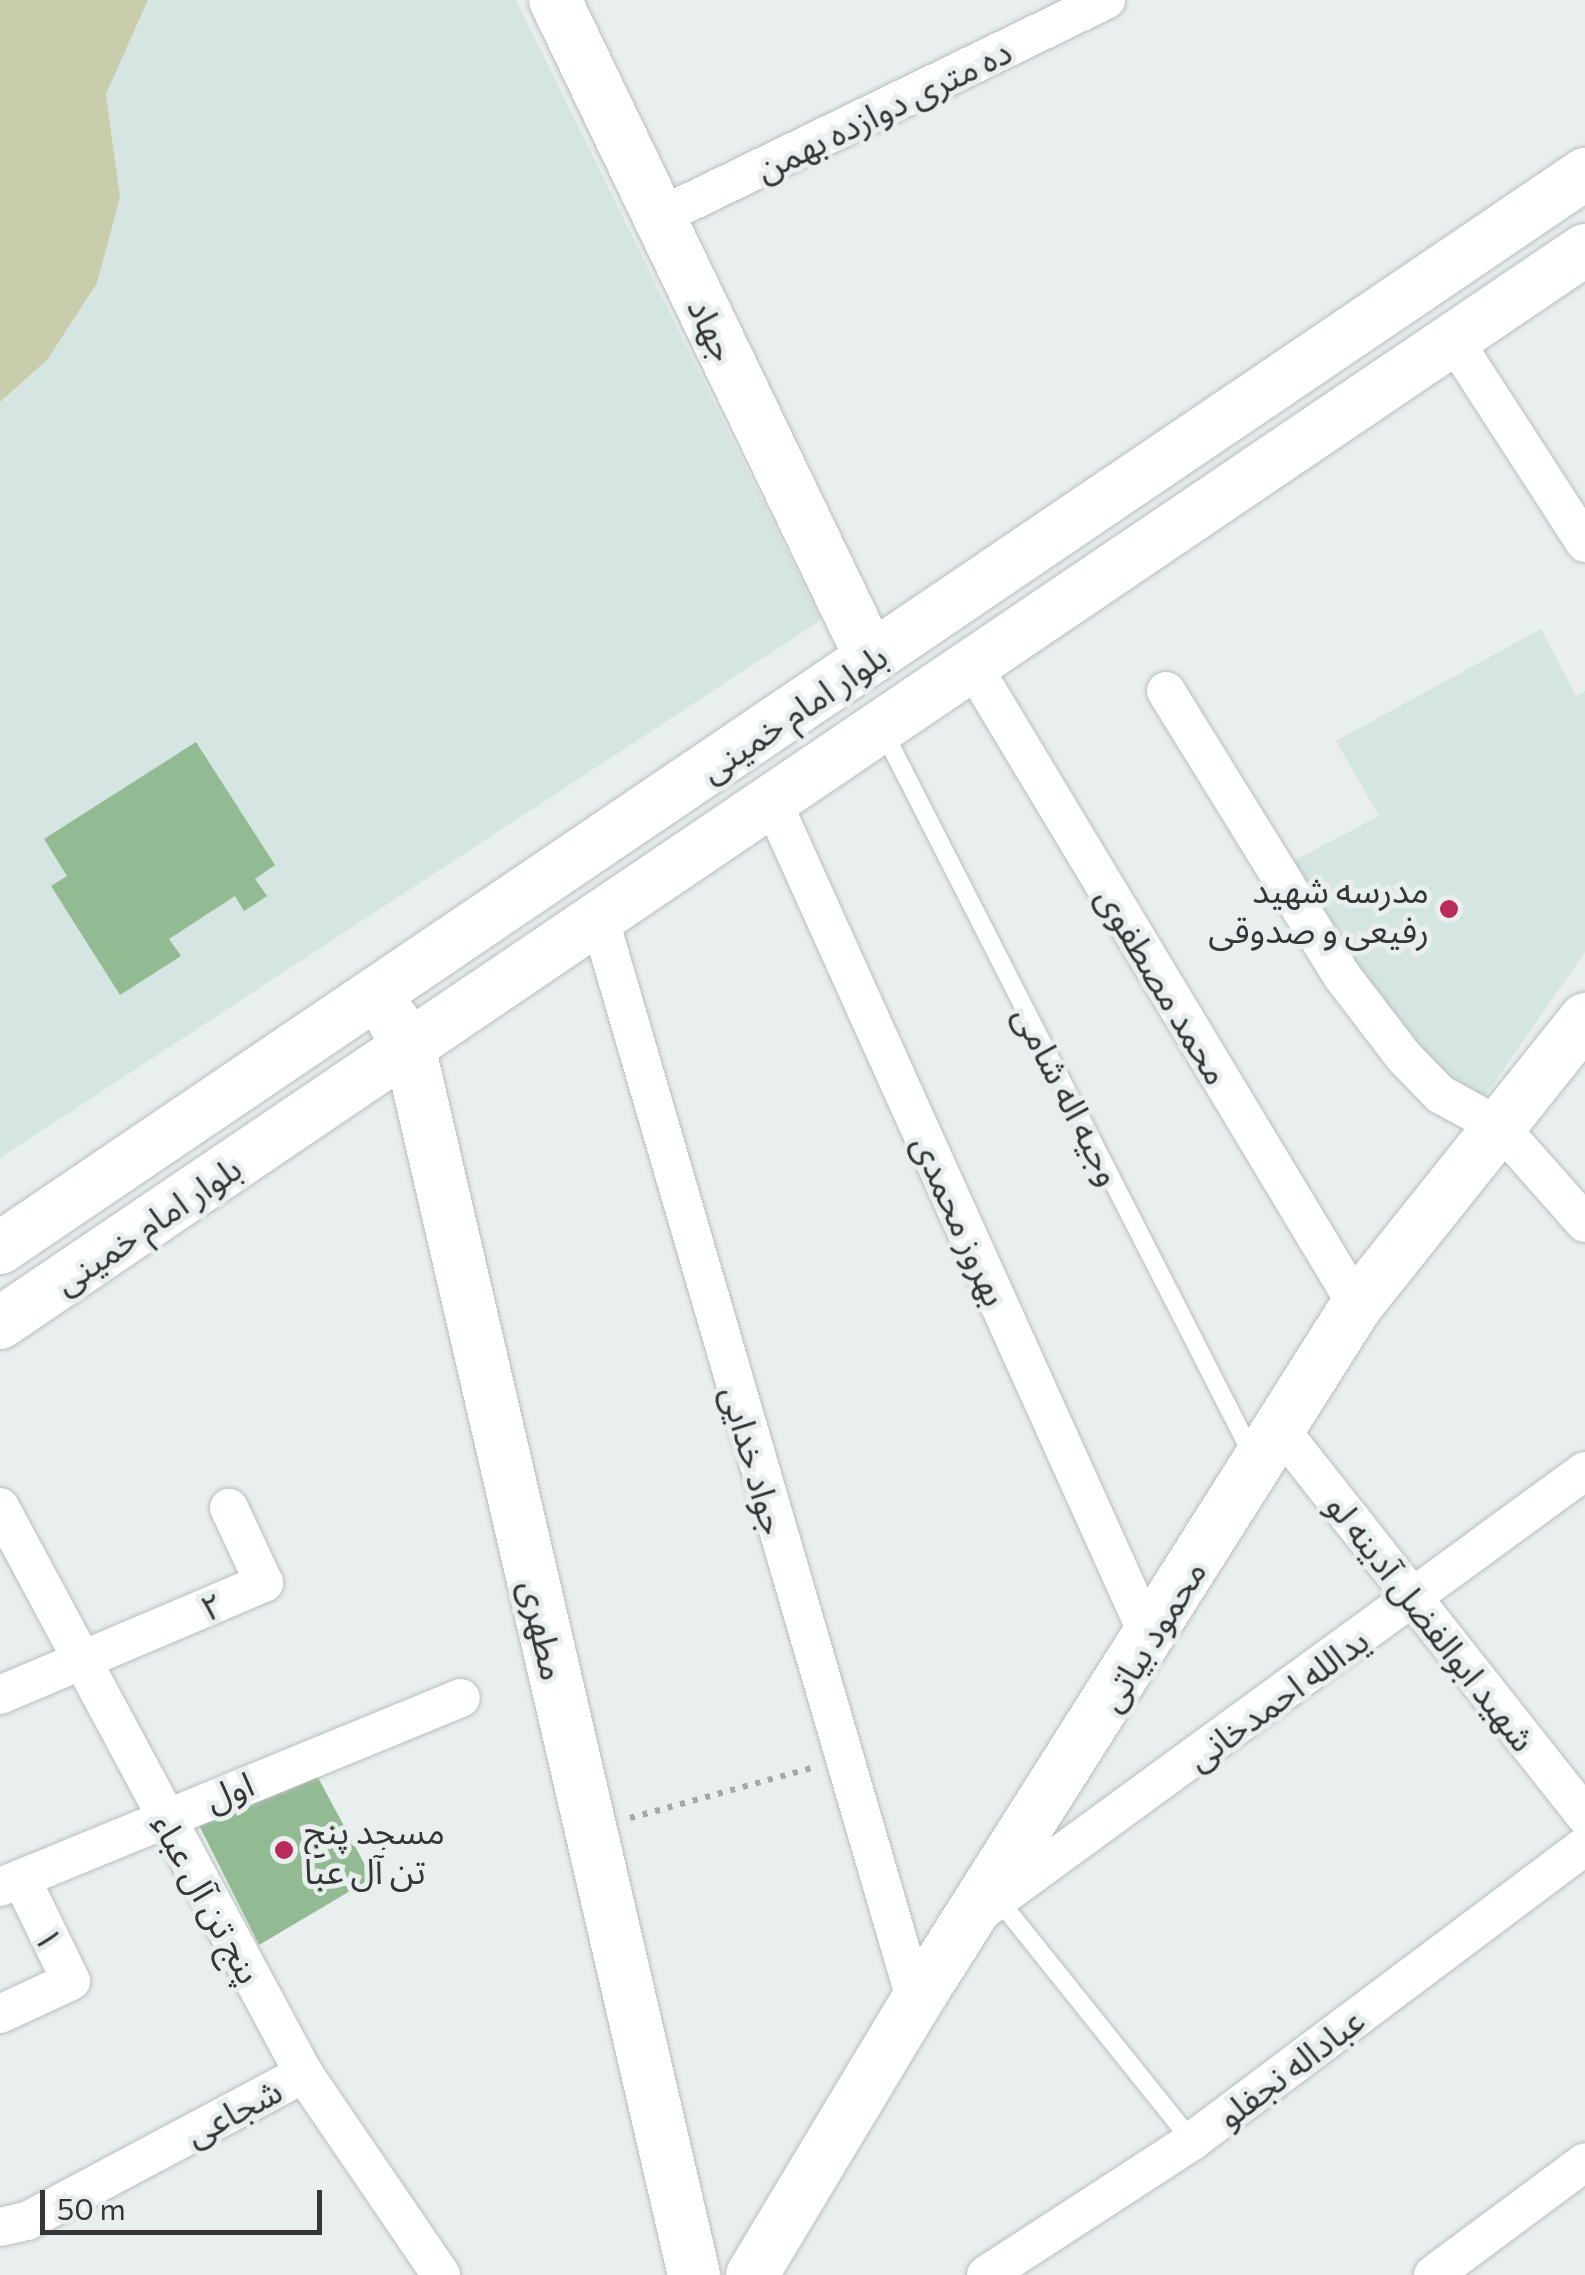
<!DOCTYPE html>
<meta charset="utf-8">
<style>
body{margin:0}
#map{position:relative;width:1585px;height:2275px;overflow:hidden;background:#e9efee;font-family:Commissioner,"Noto Sans Arabic",sans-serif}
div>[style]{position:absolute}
.built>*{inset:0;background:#d5e5e1}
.green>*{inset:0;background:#cacdac}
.building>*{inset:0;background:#92ba93}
.path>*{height:6px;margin-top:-3px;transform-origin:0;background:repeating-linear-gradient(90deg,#a4a9a8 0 5px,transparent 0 13px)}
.roads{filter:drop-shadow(0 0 2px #b8bebd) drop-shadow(0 0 2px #b8bebd)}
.lane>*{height:18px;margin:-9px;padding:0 9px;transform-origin:9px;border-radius:9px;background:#fff}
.street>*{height:38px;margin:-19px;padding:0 19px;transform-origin:19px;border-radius:19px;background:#fff}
.secondary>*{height:52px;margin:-26px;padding:0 26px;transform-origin:26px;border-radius:26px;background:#fff}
.dots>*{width:28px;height:28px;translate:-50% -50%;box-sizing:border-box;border:5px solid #e9efee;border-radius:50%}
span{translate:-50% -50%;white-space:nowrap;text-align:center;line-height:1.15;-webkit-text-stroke:10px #e9efee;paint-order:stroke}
.street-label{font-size:35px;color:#343736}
.poi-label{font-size:35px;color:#343736}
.right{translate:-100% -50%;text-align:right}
.left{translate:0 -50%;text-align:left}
.scale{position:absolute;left:40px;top:2190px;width:282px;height:45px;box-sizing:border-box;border:5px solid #343736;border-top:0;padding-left:12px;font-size:30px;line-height:35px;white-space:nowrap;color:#343736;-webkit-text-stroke:8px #e9efee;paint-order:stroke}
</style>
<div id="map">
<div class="built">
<i style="clip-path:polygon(148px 0,516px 0,821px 620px,0 1158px,0 402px,47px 360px,120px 197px,106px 94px)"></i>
<i style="clip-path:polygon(1541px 629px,1576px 696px,1585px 691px,1585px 952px,1473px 1113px,1390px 1031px,1286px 865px,1379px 816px,1336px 741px)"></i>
</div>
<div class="green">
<i style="clip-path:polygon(0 0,148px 0,106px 94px,120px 197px,97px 283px,47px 360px,0 402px)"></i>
</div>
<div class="building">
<i style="clip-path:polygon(196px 742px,275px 865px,255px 879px,267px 896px,244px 911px,235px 896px,169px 939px,181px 956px,120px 995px,51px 886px,67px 876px,44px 839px)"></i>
<i style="clip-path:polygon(315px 1772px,372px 1878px,259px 1945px,197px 1821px)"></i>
</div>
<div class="path">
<i style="left:630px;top:1818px;width:188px;rotate:-15.4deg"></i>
</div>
<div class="roads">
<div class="lane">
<i style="left:882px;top:729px;width:814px;rotate:62.96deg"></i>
<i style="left:998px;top:1899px;width:310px;rotate:51.3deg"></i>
</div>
<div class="street">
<i style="left:659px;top:217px;width:497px;rotate:-25.9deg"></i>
<i style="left:1453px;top:339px;width:243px;rotate:57.1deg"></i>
<i style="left:972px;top:665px;width:747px;rotate:58.97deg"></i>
<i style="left:1166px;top:691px;width:335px;rotate:58.3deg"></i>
<i style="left:1342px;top:976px;width:102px;rotate:52.6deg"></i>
<i style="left:1404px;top:1057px;width:52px;rotate:45.8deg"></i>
<i style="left:1440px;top:1094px;width:68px;rotate:28.8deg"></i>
<i style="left:1500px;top:1127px;width:128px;rotate:48.5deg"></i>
<i style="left:772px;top:801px;width:919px;rotate:65.72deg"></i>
<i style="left:599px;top:917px;width:1130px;rotate:73.71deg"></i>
<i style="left:1279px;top:1428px;width:494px;rotate:51.7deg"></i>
<i style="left:0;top:1507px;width:643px;rotate:61.8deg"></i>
<i style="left:304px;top:2074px;width:243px;rotate:55.7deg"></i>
<i style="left:0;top:1695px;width:287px;rotate:-23deg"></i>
<i style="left:264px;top:1583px;width:83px;rotate:-115deg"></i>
<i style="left:0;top:1887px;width:498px;rotate:-22.3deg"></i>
<i style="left:985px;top:1909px;width:743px;rotate:-36.13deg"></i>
<i style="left:0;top:2014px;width:78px;rotate:-24.9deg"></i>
<i style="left:71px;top:1981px;width:114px;rotate:-115.9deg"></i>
<i style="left:0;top:2227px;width:28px;rotate:-13deg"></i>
<i style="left:27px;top:2221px;width:314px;rotate:-28deg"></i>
<i style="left:986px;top:2275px;width:246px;rotate:-33deg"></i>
<i style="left:1192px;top:2141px;width:491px;rotate:-36.9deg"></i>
<i style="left:1433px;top:2275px;width:189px;rotate:-36.6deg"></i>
</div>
<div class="secondary">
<i style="left:555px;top:0;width:730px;rotate:64.35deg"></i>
<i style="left:393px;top:1020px;width:31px;rotate:58deg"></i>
<i style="left:409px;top:1046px;width:1262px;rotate:76.94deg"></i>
<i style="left:0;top:1248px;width:1915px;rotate:-34.12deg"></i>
<i style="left:0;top:1323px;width:1914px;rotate:-34.1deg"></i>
<i style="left:752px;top:2275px;width:318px;rotate:-59deg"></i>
<i style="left:916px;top:2002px;width:825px;rotate:-57.68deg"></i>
<i style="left:1357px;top:1305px;width:366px;rotate:-51.4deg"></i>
</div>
</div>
<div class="dots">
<i style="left:1449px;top:909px;background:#ba2b59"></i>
<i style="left:284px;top:1850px;background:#ba2b59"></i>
</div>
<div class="street-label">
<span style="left:883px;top:109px;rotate:-26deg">ده متری دوازده بهمن</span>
<span style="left:713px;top:329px;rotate:64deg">جهاد</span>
<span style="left:793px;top:712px;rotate:-34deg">بلوار امام خمینی</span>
<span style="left:1164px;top:985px;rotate:59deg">محمد مصطفوی</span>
<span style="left:1069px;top:1095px;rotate:63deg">وجیه اله شامی</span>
<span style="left:961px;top:1220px;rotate:66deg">بهروز محمدی</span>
<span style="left:147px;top:1224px;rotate:-34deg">بلوار امام خمینی</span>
<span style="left:755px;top:1460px;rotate:74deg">جواد خدایی</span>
<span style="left:211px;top:1605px;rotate:-22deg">۲</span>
<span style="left:1432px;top:1622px;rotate:52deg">شهید ابوالفضل آدینه لو</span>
<span style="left:544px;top:1630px;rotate:77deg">مطهری</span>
<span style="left:1151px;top:1635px;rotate:-58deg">محمود بیاتی</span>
<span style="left:1277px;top:1698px;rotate:-36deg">یدالله احمدخانی</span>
<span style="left:229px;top:1790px;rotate:-22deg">اول</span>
<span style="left:208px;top:1898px;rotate:61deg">پنج تن آل عباء</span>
<span style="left:50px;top:1938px;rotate:64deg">۱</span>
<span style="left:1290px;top:2067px;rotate:-37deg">عباداله نجفلو</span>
<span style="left:233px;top:2111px;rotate:-28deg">شجاعی</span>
</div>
<div class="poi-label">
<span class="right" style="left:1429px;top:909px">مدرسه شهید<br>رفیعی و صدوقی</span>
<span class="left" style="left:304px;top:1850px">مسجد پنج<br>تن آل عبا</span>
</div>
<div class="scale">50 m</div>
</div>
